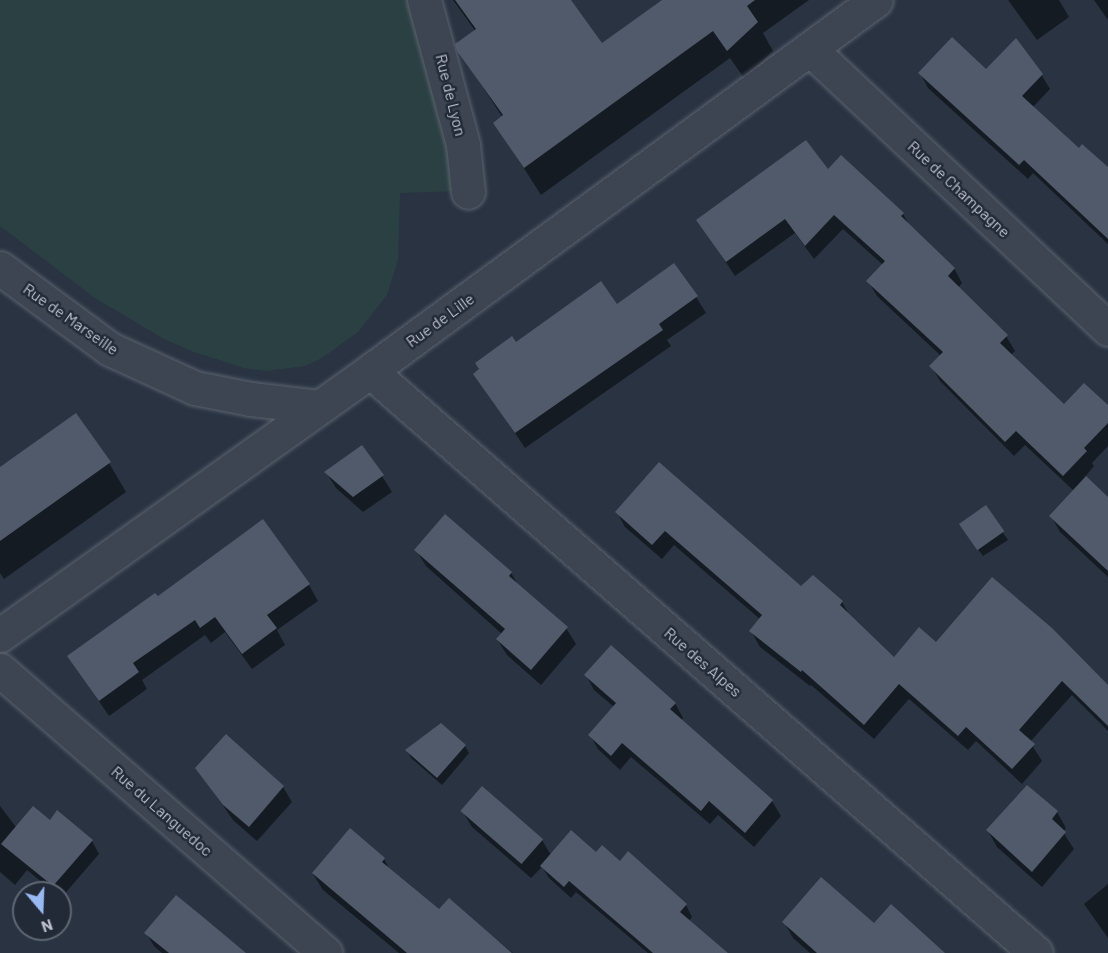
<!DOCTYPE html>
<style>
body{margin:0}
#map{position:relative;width:1108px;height:953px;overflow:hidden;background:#293342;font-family:Barlow,sans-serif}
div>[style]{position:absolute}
.green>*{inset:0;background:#2b4043}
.shadow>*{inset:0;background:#0007}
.building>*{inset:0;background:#505a6b;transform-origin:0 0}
.roads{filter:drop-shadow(0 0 2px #5c6370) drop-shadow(0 0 2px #5c6370)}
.minor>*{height:33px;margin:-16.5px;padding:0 16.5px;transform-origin:16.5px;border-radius:16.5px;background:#3d4552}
span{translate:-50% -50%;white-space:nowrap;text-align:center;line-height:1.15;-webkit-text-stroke:5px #222a38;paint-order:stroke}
.street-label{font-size:16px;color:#bbc1cc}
.north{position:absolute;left:12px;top:881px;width:60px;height:60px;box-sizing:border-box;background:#222a38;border:2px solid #5f6673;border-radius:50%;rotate:161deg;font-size:16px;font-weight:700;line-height:24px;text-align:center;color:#bbc1cc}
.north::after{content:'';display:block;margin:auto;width:21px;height:27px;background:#99b9f3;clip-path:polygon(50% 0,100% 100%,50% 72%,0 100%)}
</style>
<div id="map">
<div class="green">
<i style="clip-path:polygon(0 0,413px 0,460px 191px,400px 193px,398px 260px,387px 295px,358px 332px,322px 358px,305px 366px,266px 371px,244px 368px,194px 352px,164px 339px,95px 298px,0 226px)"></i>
</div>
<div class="shadow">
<i style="clip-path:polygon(453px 0,569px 0,602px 45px,665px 0,809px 0,763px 33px,773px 51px,744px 78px,730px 58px,541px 195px,495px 123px,503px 118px,459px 51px,476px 32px)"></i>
<i style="clip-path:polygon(1008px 0,1059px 0,1069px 17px,1037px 40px)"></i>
<i style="clip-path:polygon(1094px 0,1108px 0,1108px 20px)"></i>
<i style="clip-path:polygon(986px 71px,1041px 74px,1050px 89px,1033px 107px,1079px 150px,1108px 169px,1108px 244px,1033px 173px,1028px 179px,928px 88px,920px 73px)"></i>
<i style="clip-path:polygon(827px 171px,903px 214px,911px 228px,954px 268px,962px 283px,958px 288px,1006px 336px,1015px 351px,1010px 356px,1064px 407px,1108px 407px,1108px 446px,1092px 463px,1094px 466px,1085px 477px,1108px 499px,1108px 577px,1060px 532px,1051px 516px,1074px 491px,1025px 445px,1014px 456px,940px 381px,931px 366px,941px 356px,877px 296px,868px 281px,883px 265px,843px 229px,814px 259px,795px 233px,735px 276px,698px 220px)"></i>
<i style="clip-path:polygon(696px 297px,706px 313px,667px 340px,671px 346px,525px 448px,475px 374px,617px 306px)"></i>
<i style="clip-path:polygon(109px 463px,126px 492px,4px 579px,0 573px,0 469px)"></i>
<i style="clip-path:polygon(659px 465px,801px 588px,842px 602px,851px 618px,894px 659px,936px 644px,1108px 687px,1108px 731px,1072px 695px,1030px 742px,1042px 761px,1022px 784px,976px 741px,968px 750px,909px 699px,874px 739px,811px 685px,810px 686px,760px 647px,751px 631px,761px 620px,674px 545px,662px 559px,625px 527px,617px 512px)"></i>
<i style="clip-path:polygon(326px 472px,382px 476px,392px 492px,363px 512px,336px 488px)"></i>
<i style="clip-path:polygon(986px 508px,1008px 540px,983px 556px,966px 533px)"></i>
<i style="clip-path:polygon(445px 516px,511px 573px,520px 588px,566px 628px,576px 644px,541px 685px,507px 655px,497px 639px,502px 634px,426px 566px,416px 550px)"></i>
<i style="clip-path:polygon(309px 585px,318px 601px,277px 630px,285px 645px,252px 669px,225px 632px,211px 643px,205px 635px,142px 680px,147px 689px,109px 716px,69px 657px,157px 598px)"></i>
<i style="clip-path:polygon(586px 675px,675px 703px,683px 718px,681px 721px,772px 801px,781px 816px,754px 847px,718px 815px,710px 824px,631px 757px,620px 770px,598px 749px,590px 735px,614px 707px,594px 690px)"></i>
<i style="clip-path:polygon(226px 736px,283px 787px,292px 802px,257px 841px,233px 820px,197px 768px)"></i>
<i style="clip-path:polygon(465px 746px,469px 753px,442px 785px,411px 758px,407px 750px)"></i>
<i style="clip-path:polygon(0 806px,16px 827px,50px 822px,92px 841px,99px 854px,61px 898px,60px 893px,55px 893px,27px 870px,15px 885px,0 872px)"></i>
<i style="clip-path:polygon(462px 811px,542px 840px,551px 855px,597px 854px,620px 863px,686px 905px,692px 917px,689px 921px,725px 953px,648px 953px,576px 892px,571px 898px,549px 878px,542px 867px,531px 878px,472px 827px)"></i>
<i style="clip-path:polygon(1057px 812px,1066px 828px,1063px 832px,1074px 849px,1042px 887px,997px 847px,988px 831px)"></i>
<i style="clip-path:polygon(384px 859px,391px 872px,439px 912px,449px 901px,513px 953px,399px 953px,323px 890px,313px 874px)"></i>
<i style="clip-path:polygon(1108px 884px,1108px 938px,1084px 904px)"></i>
<i style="clip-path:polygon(784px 922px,874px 925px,943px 953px,810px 953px,793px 938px)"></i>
<i style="clip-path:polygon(146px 933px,239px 953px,162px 953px,154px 946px)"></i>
</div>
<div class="building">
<i style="clip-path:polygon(455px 0,571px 0,602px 43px,662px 0,755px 0,747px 6px,758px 22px,727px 51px,713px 31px,524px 168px,493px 123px,503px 115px,457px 51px,455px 44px,476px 29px)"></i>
<i style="clip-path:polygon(952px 37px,986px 69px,1016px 38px,1043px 74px,1022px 96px,1079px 148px,1082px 144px,1108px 167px,1108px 239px,1024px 160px,1019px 165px,918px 73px)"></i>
<i style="clip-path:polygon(806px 140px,828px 169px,841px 155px,904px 213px,901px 216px,955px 268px,948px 276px,1008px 335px,1000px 343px,1064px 404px,1084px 383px,1108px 405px,1108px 423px,1084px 448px,1087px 451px,1063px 476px,1016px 431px,1005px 442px,929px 366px,943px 352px,866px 281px,885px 261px,834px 215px,805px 246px,785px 219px,726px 262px,696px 220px)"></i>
<i style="clip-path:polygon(674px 263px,698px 296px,659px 324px,663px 330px,515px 433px,473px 374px,479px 369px,475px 363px,512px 336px,516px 342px,601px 281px,617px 304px)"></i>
<i style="clip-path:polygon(76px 413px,111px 462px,0 541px,0 467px)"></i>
<i style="clip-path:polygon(362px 445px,384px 475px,353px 497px,324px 472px)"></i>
<i style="clip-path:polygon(659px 462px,801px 586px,813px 575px,843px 601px,840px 605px,894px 657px,919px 627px,936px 642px,992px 577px,1052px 628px,1108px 685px,1108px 726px,1062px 681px,1019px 730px,1035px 744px,1012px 769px,966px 727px,958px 736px,899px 684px,864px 725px,802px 670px,801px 672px,749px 631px,762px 615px,665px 531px,652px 545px,615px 512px)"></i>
<i style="clip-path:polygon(1086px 476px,1108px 497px,1108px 571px,1049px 516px)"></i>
<i style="left:986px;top:505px;width:32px;height:33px;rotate:55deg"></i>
<i style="clip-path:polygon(445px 514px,512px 572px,509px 576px,568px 627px,531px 670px,496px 639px,505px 629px,414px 550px)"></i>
<i style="clip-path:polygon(263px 519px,310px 584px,267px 615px,277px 628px,242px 654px,215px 617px,200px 628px,195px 620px,133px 663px,139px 672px,99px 701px,67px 656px,155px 593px,158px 596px)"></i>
<i style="clip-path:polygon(611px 645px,676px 703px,670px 709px,773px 800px,745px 833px,709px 801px,701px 811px,622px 743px,611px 756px,588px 735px,616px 703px,584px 675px)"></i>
<i style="clip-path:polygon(441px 723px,466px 745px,437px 778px,405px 750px)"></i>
<i style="clip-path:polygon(226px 734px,284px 786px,249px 827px,223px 805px,195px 768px)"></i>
<i style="clip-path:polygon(1027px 785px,1058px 811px,1052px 819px,1066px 832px,1032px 872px,986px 830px)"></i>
<i style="left:482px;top:786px;width:81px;height:33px;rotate:41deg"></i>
<i style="clip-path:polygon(33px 806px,50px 820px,57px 810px,93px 840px,53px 886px,1px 844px)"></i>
<i style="clip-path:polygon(350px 828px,385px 858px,382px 862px,439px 909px,449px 898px,512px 953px,407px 953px,312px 873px)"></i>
<i style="clip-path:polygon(571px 830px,596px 852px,602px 845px,620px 861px,628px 851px,687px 904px,680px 912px,728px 953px,653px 953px,569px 881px,564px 887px,540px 866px)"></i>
<i style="clip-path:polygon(821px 877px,874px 923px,891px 904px,945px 953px,817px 953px,782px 922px)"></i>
<i style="clip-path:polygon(176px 895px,203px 917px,246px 953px,169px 953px,144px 933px)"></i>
</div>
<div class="roads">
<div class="minor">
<i style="left:424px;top:0;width:150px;rotate:74.9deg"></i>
<i style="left:463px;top:145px;width:47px;rotate:83.9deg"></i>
<i style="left:810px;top:49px;width:409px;rotate:43.2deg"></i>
<i style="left:0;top:268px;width:137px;rotate:36.4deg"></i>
<i style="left:110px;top:349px;width:94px;rotate:24.6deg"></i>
<i style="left:195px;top:388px;width:57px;rotate:11.1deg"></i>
<i style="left:251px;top:399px;width:68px;rotate:6.7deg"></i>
<i style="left:370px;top:371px;width:884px;rotate:41.15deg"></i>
<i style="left:0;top:635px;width:455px;rotate:-35.5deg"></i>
<i style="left:370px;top:371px;width:627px;rotate:-36.25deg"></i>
<i style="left:0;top:670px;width:431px;rotate:41deg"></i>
</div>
</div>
<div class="street-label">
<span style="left:451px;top:95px;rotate:76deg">Rue de Lyon</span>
<span style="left:959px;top:189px;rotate:43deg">Rue de Champagne</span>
<span style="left:71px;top:319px;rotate:35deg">Rue de Marseille</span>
<span style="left:440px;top:320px;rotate:-36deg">Rue de Lille</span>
<span style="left:703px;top:662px;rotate:41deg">Rue des Alpes</span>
<span style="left:162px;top:811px;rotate:41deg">Rue du Languedoc</span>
</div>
<div class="north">N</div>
</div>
